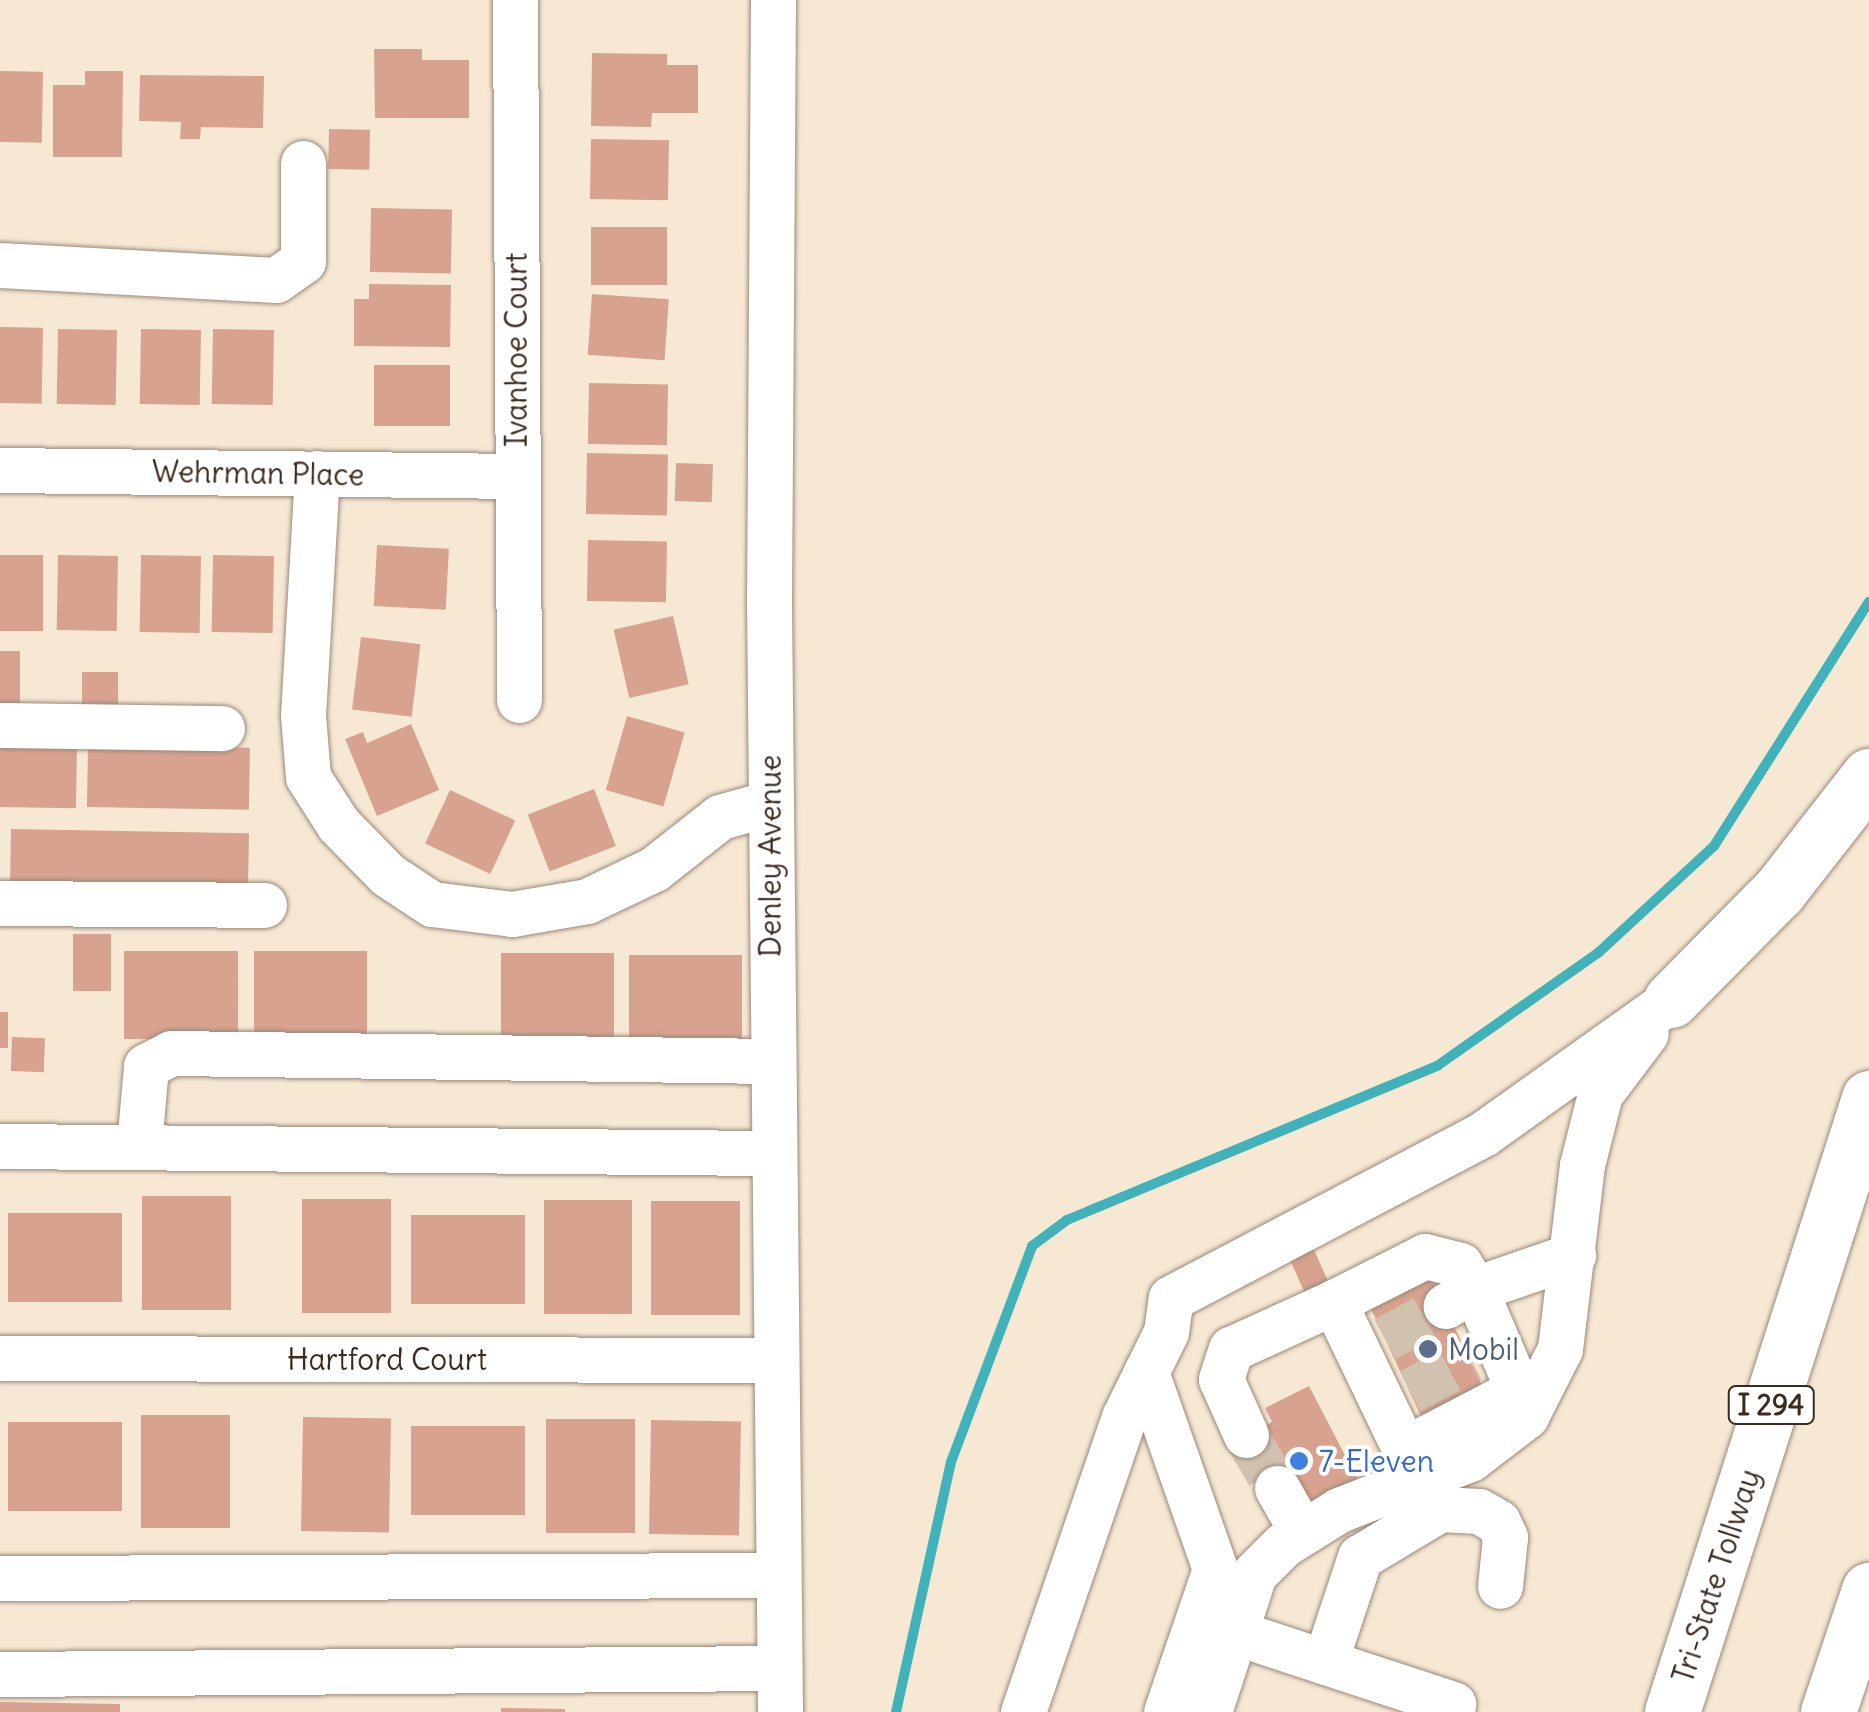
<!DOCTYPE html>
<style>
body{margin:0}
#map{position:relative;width:1869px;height:1712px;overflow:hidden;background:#f7e8d4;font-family:Delius,sans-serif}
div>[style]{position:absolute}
.stream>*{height:10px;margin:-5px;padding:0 5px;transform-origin:5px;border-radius:5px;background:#42b2ba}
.building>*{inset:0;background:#d8a290;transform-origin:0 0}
.minor-tunnel>*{height:45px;margin-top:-22.5px;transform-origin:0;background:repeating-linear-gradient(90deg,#d1c2b0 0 45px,transparent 0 67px)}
.roads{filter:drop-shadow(0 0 2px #998979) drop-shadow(0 0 2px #998979)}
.minor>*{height:45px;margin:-22.5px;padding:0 22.5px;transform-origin:22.5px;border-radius:22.5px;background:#fff}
.highway>*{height:55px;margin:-27.5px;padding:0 27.5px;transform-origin:27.5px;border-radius:27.5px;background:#fff}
.dots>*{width:28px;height:28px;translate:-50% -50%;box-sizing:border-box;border:5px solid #fff;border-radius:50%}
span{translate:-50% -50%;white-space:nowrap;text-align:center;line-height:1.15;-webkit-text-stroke:8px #fff;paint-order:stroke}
.shield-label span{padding:2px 8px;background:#fff;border:2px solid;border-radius:8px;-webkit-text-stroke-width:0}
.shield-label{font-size:28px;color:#3b2a1e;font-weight:700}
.street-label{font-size:30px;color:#3b2a1e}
.service-label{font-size:30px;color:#4e5e75}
.left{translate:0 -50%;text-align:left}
.shop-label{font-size:30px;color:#366cbe}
</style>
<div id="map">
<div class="stream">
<i style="left:896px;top:1712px;width:256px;rotate:-77.6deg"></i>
<i style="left:951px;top:1462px;width:231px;rotate:-69.4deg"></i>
<i style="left:1032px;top:1246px;width:44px;rotate:-36.6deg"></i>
<i style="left:1067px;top:1220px;width:401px;rotate:-22.6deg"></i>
<i style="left:1437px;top:1066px;width:197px;rotate:-35.1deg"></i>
<i style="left:1598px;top:953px;width:158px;rotate:-42.7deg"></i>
<i style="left:1714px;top:846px;width:289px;rotate:-57.6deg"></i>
</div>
<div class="building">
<i style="clip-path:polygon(374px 49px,422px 49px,422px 60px,469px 60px,469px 118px,375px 118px)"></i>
<i style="clip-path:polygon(592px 53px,667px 54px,667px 65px,698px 65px,698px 113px,652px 113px,651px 127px,591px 126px)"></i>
<i style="left:0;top:71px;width:43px;height:71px;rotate:1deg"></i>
<i style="clip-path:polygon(85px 71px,123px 71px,122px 157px,53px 157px,53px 85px,85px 85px)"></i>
<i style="clip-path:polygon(140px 75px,264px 76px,263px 128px,201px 127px,200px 139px,180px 139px,181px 122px,139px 121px)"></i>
<i style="left:329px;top:129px;width:41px;height:40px;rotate:1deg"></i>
<i style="left:591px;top:139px;width:78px;height:60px;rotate:1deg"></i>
<i style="left:371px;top:208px;width:81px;height:64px;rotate:1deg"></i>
<i style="left:591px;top:227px;width:76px;height:58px"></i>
<i style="clip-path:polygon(369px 284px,451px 285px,450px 347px,354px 346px,354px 299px,369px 299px)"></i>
<i style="left:592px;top:294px;width:77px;height:61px;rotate:4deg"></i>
<i style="left:0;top:327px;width:43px;height:76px;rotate:1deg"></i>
<i style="left:58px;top:329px;width:59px;height:75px;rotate:1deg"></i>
<i style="left:141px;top:329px;width:60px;height:75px;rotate:1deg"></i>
<i style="left:213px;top:329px;width:61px;height:75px;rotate:1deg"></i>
<i style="left:374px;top:365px;width:76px;height:61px"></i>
<i style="left:589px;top:383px;width:79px;height:61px;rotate:1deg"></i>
<i style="left:587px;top:453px;width:81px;height:61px;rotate:1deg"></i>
<i style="left:676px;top:463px;width:37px;height:38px;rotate:2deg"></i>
<i style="left:588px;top:540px;width:79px;height:61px;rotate:1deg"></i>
<i style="left:377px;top:545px;width:72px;height:61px;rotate:3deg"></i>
<i style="left:0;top:555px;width:43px;height:76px"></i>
<i style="left:58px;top:555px;width:60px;height:75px;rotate:1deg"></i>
<i style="left:141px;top:555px;width:60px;height:77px;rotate:1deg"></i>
<i style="left:213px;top:555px;width:61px;height:77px;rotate:1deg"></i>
<i style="left:673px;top:616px;width:70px;height:61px;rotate:77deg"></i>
<i style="left:361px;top:637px;width:60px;height:73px;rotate:7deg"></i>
<i style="left:0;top:651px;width:20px;height:56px"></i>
<i style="left:82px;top:672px;width:36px;height:37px"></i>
<i style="left:627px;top:716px;width:60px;height:77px;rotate:16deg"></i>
<i style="clip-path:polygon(411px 724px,439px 790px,377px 816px,345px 739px,363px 732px,367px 743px)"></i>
<i style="left:88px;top:745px;width:162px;height:62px;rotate:1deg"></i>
<i style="left:0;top:746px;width:77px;height:61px;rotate:1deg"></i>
<i style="left:594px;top:789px;width:61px;height:71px;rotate:69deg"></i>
<i style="left:450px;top:790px;width:72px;height:59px;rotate:25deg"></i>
<i style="left:11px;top:829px;width:238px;height:61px;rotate:1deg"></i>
<i style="left:73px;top:934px;width:38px;height:57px"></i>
<i style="left:124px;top:951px;width:114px;height:88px"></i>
<i style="left:254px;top:951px;width:113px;height:89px"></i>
<i style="left:501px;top:953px;width:113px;height:89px"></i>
<i style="left:629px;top:955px;width:113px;height:89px"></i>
<i style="left:0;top:1012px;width:8px;height:36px"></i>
<i style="left:12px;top:1037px;width:33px;height:34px;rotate:2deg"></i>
<i style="left:142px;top:1196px;width:89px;height:114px"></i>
<i style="left:302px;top:1199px;width:89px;height:114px"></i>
<i style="left:544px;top:1200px;width:88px;height:114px"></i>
<i style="left:651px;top:1201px;width:89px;height:114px"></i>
<i style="left:8px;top:1213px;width:114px;height:89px"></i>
<i style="left:411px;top:1215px;width:114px;height:89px"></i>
<i style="left:1307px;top:1234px;width:52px;height:26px;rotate:66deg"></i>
<i style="left:1427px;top:1268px;width:138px;height:68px;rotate:65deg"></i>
<i style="clip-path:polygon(1309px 1386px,1361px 1486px,1303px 1515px,1267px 1493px,1239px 1439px,1272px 1422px,1265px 1408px)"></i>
<i style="left:141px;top:1415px;width:89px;height:113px"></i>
<i style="left:303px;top:1417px;width:88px;height:114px;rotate:1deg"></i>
<i style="left:546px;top:1419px;width:89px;height:114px"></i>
<i style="left:651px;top:1420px;width:90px;height:114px;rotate:1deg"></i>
<i style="left:8px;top:1422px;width:114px;height:89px"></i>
<i style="left:411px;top:1426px;width:114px;height:89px"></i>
<i style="clip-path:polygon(0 1702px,120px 1704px,120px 1712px,0 1712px)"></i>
<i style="clip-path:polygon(501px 1708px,565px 1709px,565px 1712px,501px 1712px)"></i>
</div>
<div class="minor-tunnel">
<i style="left:1385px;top:1339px;width:68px;rotate:-28.8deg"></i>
<i style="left:1410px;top:1391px;width:69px;rotate:-27.7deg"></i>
<i style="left:1246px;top:1435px;width:61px;rotate:59.7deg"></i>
</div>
<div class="roads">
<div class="minor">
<i style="left:515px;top:0;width:700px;rotate:89.67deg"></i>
<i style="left:773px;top:0;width:601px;rotate:90.38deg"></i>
<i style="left:769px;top:601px;width:1111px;rotate:89.43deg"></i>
<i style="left:0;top:265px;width:276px;rotate:3.1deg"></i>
<i style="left:276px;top:280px;width:33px;rotate:-35deg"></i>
<i style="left:303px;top:261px;width:98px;rotate:-90deg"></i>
<i style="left:0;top:470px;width:517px;rotate:0.66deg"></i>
<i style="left:317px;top:473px;width:242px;rotate:93.3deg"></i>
<i style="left:303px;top:715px;width:62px;rotate:85.4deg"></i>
<i style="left:308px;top:777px;width:56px;rotate:57.4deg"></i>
<i style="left:338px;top:824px;width:71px;rotate:45.6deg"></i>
<i style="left:388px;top:875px;width:53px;rotate:33.4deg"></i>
<i style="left:432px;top:904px;width:81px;rotate:7.1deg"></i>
<i style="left:512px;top:914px;width:76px;rotate:-9.8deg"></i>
<i style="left:587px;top:901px;width:74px;rotate:-25.5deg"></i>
<i style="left:654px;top:869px;width:84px;rotate:-38.2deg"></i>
<i style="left:720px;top:817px;width:52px;rotate:-15.6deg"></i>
<i style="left:0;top:725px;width:222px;rotate:0.8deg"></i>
<i style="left:0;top:903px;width:264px;rotate:0.4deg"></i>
<i style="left:139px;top:1145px;width:79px;rotate:-84.9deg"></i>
<i style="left:146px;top:1066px;width:28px;rotate:-27deg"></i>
<i style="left:171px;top:1053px;width:601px;rotate:0.76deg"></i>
<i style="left:0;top:1146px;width:772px;rotate:0.52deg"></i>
<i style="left:0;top:1358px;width:774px;rotate:0.15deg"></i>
<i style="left:1146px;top:1372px;width:209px;rotate:70.7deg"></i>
<i style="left:1215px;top:1569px;width:151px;rotate:108.9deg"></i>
<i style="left:1246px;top:1435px;width:61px;rotate:-114.1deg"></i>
<i style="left:1221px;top:1379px;width:32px;rotate:-72deg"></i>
<i style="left:1231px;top:1349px;width:113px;rotate:-24.5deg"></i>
<i style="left:1405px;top:1449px;width:127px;rotate:-27.6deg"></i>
<i style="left:1518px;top:1390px;width:110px;rotate:-113.1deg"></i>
<i style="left:1475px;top:1289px;width:34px;rotate:150deg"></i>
<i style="left:1420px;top:1481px;width:199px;rotate:-115.7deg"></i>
<i style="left:1334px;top:1302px;width:102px;rotate:-26.8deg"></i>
<i style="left:1425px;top:1256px;width:36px;rotate:14deg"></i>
<i style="left:1460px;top:1265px;width:28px;rotate:58deg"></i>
<i style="left:1475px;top:1289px;width:104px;rotate:-19.1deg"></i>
<i style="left:1277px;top:1488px;width:51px;rotate:60.4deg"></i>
<i style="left:0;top:1578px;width:778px;rotate:-0.22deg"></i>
<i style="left:1234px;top:1632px;width:231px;rotate:18.2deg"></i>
<i style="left:1325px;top:1662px;width:111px;rotate:-71.6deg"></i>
<i style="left:1360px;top:1557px;width:93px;rotate:-31deg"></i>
<i style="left:1440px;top:1509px;width:39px;rotate:3deg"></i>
<i style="left:1479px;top:1511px;width:22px;rotate:30deg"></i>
<i style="left:1498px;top:1522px;width:17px;rotate:65deg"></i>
<i style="left:1505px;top:1537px;width:49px;rotate:95.8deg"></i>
<i style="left:0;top:1674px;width:779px;rotate:-0.44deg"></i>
<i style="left:1023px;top:1712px;width:312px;rotate:-71.1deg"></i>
<i style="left:1124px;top:1417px;width:95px;rotate:-63.7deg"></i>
<i style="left:1166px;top:1332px;width:34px;rotate:-82deg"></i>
<i style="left:1171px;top:1298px;width:352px;rotate:-27.7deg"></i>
<i style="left:1483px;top:1134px;width:231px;rotate:-35.5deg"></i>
<i style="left:1209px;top:1712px;width:145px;rotate:-71.9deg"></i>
<i style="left:1254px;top:1574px;width:41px;rotate:-45deg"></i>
<i style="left:1283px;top:1545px;width:66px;rotate:-32deg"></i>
<i style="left:1339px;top:1510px;width:141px;rotate:-21.3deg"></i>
<i style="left:1470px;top:1459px;width:71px;rotate:-37.5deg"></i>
<i style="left:1526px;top:1416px;width:75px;rotate:-63.1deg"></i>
<i style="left:1560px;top:1349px;width:185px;rotate:-83.2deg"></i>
<i style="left:1582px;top:1165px;width:73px;rotate:-75.8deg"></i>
<i style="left:1600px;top:1094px;width:76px;rotate:-53deg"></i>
</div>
<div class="highway">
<i style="left:1671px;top:1000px;width:153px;rotate:-45.3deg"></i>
<i style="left:1779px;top:891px;width:146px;rotate:-52deg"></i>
<i style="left:1672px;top:1712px;width:645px;rotate:-72.21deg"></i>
<i style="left:1828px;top:1712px;width:129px;rotate:-71.4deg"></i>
</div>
</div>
<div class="dots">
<i style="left:1428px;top:1349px;background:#5c6f8a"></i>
<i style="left:1299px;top:1461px;background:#3f7fe0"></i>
</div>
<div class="shield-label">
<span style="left:1771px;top:1405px">I 294</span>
</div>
<div class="street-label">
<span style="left:516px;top:350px;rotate:-90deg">Ivanhoe Court</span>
<span style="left:258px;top:473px;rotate:1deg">Wehrman Place</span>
<span style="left:770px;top:856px;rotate:-90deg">Denley Avenue</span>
<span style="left:387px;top:1359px">Hartford Court</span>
<span style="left:1716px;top:1576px;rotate:-72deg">Tri-State Tollway</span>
</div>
<div class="service-label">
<span class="left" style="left:1448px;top:1349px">Mobil</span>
</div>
<div class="shop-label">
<span class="left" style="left:1319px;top:1461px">7-Eleven</span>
</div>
</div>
